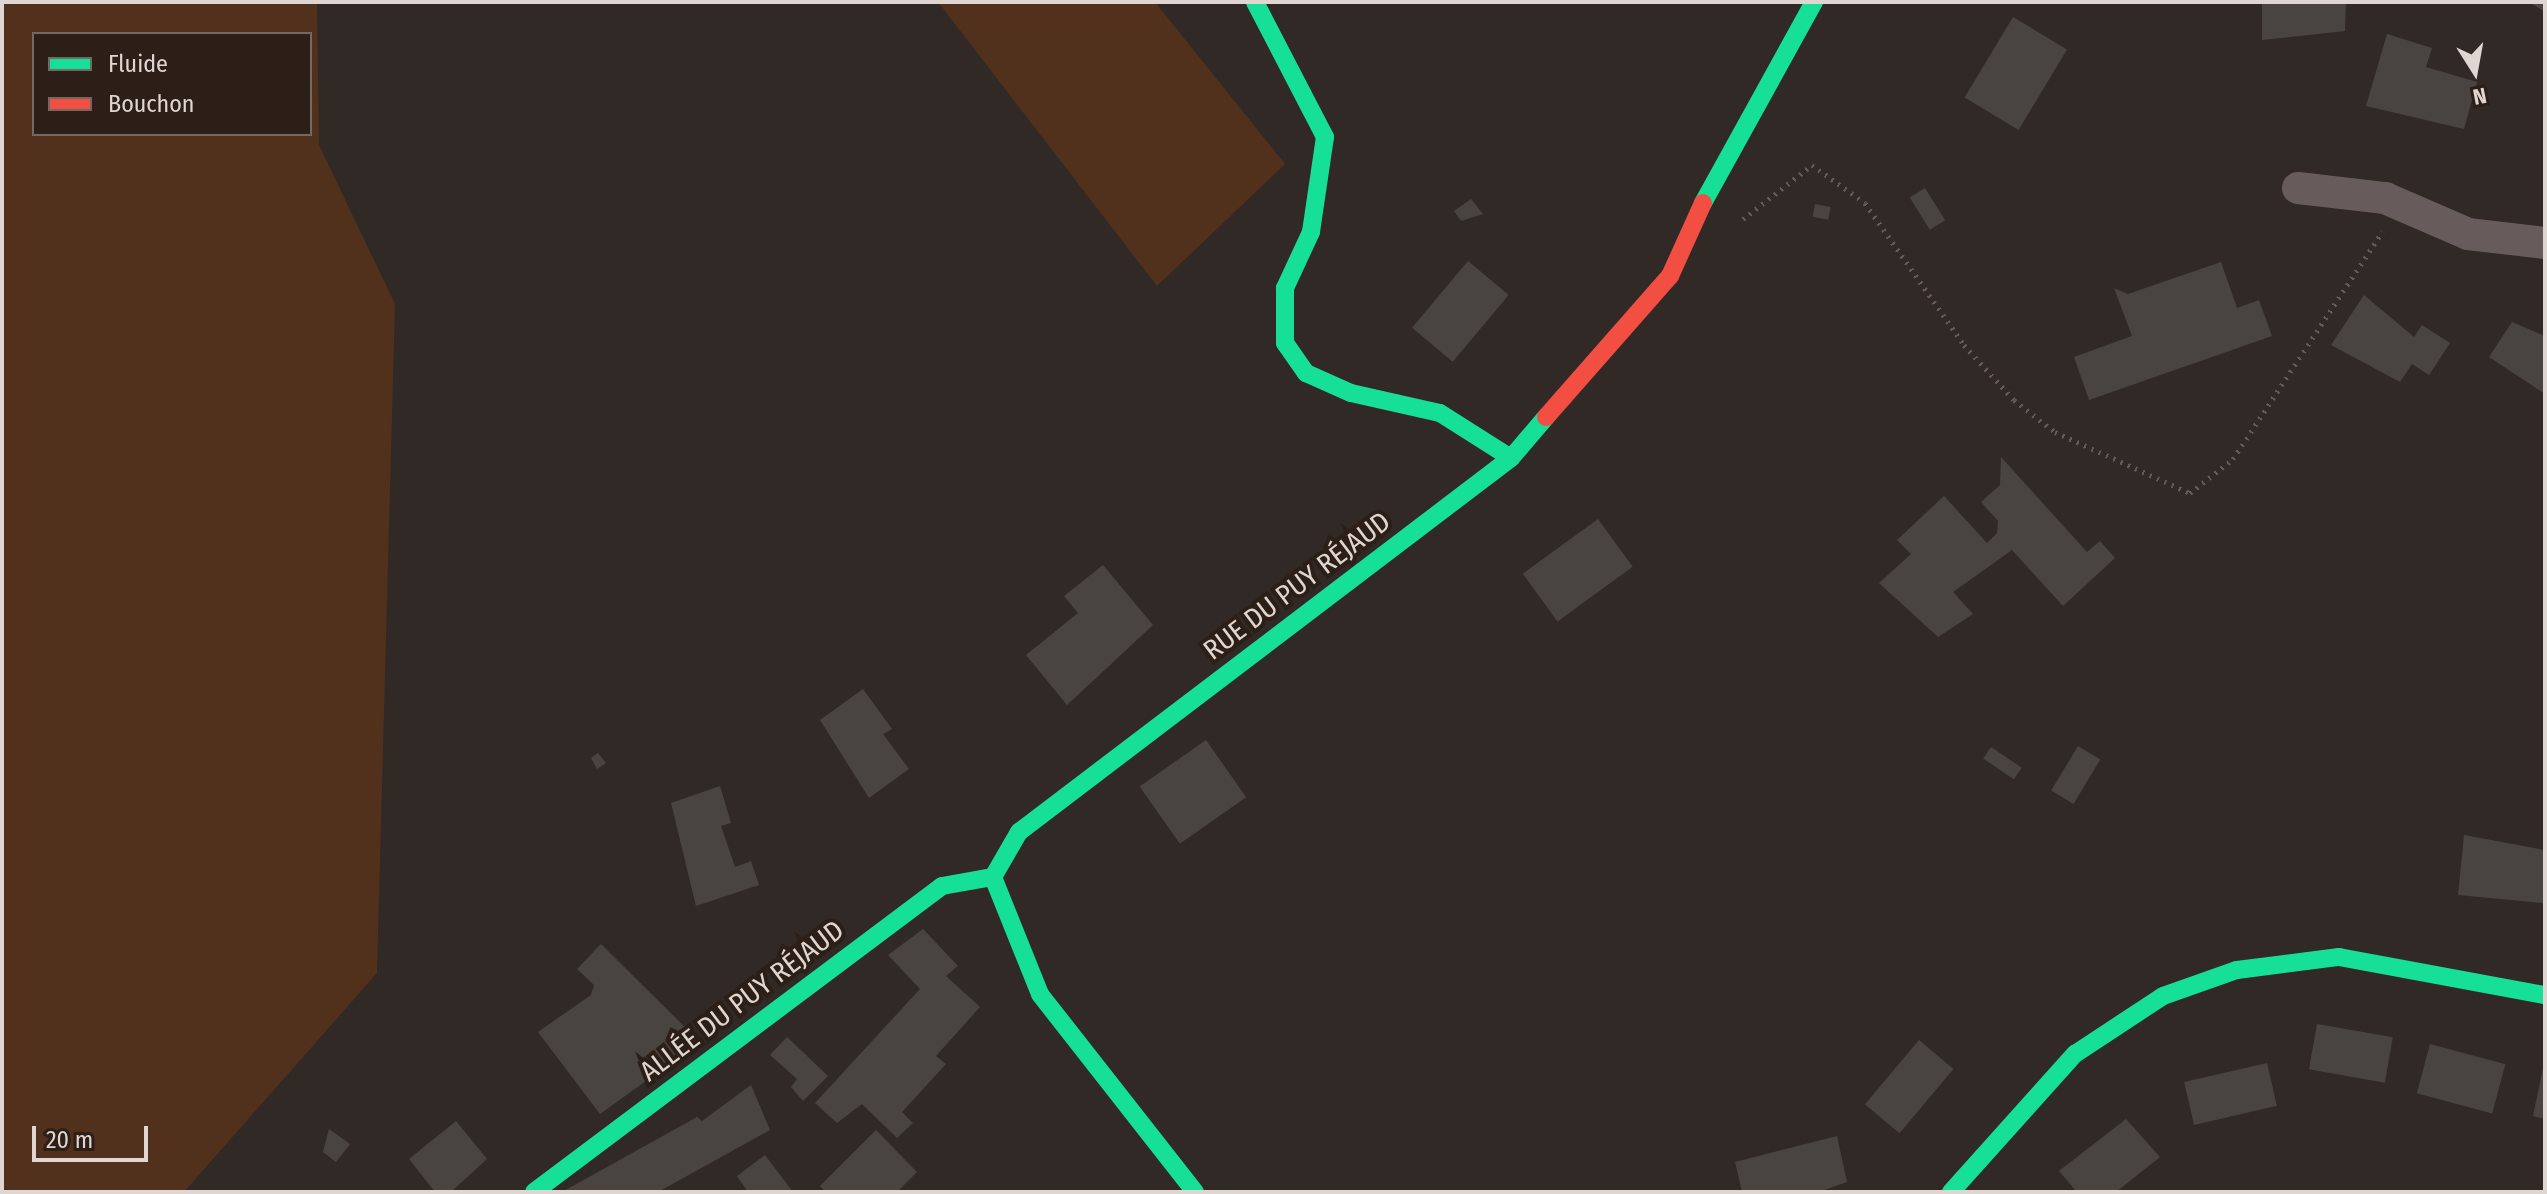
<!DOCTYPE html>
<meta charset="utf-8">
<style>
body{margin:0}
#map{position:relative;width:2547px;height:1194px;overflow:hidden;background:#312926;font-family:"Fira Sans Condensed",sans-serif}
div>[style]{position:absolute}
.green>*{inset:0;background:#51301c}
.building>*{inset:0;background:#4a4440;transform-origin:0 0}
.path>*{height:5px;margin-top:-2.5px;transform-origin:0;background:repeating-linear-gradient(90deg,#645b59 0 2px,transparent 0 8px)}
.street>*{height:32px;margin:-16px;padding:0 16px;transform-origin:16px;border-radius:16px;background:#675c5b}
.fast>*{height:18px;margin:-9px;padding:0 9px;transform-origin:9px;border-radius:9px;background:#16e098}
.jam>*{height:18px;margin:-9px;padding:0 9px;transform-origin:9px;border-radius:9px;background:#f24e42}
span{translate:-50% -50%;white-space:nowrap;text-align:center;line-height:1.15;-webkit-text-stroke:8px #2c1f18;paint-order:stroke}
.street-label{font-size:28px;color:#dfd5d1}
.frame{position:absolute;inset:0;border:4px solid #dfd5d1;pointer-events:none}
.legend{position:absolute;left:32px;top:32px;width:280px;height:104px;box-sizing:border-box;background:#2c1f18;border:2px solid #746862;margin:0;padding:10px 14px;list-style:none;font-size:24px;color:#dfd5d1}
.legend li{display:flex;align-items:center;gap:16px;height:40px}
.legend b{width:40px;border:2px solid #746862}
.north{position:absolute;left:2435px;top:32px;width:80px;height:80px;-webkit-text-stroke:6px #2c1f18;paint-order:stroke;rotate:169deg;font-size:22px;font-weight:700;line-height:32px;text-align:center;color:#dfd5d1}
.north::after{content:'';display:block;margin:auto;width:28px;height:36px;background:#dfd5d1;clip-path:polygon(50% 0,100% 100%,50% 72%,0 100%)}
.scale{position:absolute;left:32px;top:1126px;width:116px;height:36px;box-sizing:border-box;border:4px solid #dfd5d1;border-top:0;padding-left:10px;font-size:24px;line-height:28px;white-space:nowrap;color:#dfd5d1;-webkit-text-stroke:6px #2c1f18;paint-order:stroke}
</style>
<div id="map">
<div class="green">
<i style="clip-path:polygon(evenodd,2px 2px,317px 2px,319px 145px,395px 304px,377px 973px,184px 1192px,2px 1192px,2px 2px,34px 34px,310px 34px,310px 134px,34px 134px,34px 34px)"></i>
<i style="clip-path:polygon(938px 2px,1155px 2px,1285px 164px,1157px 286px)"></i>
</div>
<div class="building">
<i style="clip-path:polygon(2262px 2px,2346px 2px,2345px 31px,2262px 40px)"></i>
<i style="clip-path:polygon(2529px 2px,2545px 2px,2545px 12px)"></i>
<i style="left:2013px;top:17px;width:63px;height:94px;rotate:31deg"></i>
<i style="clip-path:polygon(2387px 34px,2432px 48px,2426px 67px,2477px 82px,2464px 129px,2366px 106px)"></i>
<i style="left:1925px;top:188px;width:38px;height:18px;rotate:58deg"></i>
<i style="clip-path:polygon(1471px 199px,1483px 214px,1461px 221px,1454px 211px)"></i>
<i style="left:1815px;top:204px;width:16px;height:13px;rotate:11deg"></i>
<i style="left:1468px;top:261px;width:53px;height:87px;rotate:40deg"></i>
<i style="clip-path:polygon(2221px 262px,2237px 308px,2259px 300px,2272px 336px,2089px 400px,2074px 357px,2132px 336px,2114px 288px,2128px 294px)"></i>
<i style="clip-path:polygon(2364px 295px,2414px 337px,2422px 325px,2450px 343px,2429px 375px,2412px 364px,2400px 382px,2331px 345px)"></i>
<i style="clip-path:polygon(2512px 322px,2545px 336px,2545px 394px,2489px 357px)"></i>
<i style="clip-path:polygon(2001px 457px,2087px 552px,2100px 541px,2115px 558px,2063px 606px,2012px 550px,1953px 592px,1973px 614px,1938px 637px,1879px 583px,1911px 554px,1897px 540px,1944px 496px,1987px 543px,1997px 533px,1998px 521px,1981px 502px,2000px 485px)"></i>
<i style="left:1598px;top:519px;width:59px;height:93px;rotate:54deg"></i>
<i style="clip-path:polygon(1103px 565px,1153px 625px,1067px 705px,1026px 655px,1078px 613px,1064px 596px)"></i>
<i style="clip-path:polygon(863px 689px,892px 729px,883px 734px,909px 769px,869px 798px,820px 720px)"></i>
<i style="left:1206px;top:740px;width:70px;height:81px;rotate:55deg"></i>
<i style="left:2078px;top:746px;width:26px;height:52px;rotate:31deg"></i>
<i style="left:1991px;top:747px;width:37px;height:14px;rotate:34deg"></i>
<i style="clip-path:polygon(598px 753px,606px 763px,597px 769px,591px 758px)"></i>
<i style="clip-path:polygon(720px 786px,731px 823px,721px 826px,735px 867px,751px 861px,759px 885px,696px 906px,671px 803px)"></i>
<i style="clip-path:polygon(2464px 835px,2545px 850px,2543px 903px,2458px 895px)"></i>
<i style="clip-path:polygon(923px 929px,958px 966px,946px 976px,980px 1007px,936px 1056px,946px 1064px,902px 1112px,913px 1123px,897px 1138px,862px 1104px,837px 1123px,815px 1103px,920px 989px,888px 955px)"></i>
<i style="clip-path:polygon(601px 944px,700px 1042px,600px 1114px,538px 1032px,591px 995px,594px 985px,577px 969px)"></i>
<i style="left:2317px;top:1024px;width:77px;height:46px;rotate:10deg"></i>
<i style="clip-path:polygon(787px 1037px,828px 1076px,803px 1101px,791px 1087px,797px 1079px,770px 1055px)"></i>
<i style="left:1919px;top:1040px;width:45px;height:84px;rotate:40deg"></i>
<i style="left:2430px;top:1044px;width:78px;height:51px;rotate:15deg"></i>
<i style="left:2267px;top:1063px;width:44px;height:85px;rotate:77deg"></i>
<i style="clip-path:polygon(2544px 1063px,2545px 1063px,2545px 1119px,2533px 1116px)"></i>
<i style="clip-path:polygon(751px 1085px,770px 1130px,658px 1192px,562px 1192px,697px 1117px,702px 1121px)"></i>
<i style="clip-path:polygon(2126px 1119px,2160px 1157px,2116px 1192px,2077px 1192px,2059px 1171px)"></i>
<i style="clip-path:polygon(456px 1121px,487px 1159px,451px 1192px,435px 1192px,409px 1159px)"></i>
<i style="clip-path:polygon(329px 1129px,350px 1144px,336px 1162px,323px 1152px)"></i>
<i style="clip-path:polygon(876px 1130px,917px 1172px,897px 1192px,825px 1192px,820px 1186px)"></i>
<i style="clip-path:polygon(1837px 1136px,1847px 1182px,1819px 1192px,1742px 1192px,1735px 1162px)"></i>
<i style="clip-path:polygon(765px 1155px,793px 1192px,748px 1192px,737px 1176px)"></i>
</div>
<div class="path">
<i style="left:1743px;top:219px;width:88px;rotate:-38deg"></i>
<i style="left:1812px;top:165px;width:65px;rotate:35.6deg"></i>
<i style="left:1865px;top:203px;width:173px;rotate:55.1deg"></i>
<i style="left:1964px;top:345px;width:74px;rotate:47.7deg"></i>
<i style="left:2014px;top:400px;width:52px;rotate:38deg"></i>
<i style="left:2055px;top:432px;width:148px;rotate:24.3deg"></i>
<i style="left:2190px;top:493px;width:55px;rotate:-38.3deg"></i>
<i style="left:2233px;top:459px;width:272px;rotate:-56.7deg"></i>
</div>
<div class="street">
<i style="left:2298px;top:188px;width:88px;rotate:6.6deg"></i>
<i style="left:2385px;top:198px;width:90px;rotate:23.4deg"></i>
<i style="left:2468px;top:234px;width:78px;rotate:6.7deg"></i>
</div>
<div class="fast">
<i style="left:1255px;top:2px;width:152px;rotate:62.6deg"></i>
<i style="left:1325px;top:137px;width:96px;rotate:98.4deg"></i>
<i style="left:1311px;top:232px;width:62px;rotate:114.9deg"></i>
<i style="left:1285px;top:288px;width:55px;rotate:90deg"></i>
<i style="left:1285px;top:343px;width:37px;rotate:55deg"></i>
<i style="left:1306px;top:373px;width:49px;rotate:24deg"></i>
<i style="left:1351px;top:393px;width:91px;rotate:12.7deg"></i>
<i style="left:1440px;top:413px;width:84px;rotate:32.4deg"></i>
<i style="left:1703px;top:203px;width:230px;rotate:-61.1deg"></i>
<i style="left:534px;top:1192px;width:510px;rotate:-36.87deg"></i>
<i style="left:942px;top:886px;width:52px;rotate:-10deg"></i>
<i style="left:1195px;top:1192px;width:251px;rotate:-128.1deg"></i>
<i style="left:1040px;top:994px;width:126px;rotate:-111.9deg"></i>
<i style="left:993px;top:877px;width:52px;rotate:-60deg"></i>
<i style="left:1019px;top:832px;width:618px;rotate:-37.24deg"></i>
<i style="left:1511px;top:458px;width:54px;rotate:-49.5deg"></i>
<i style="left:1951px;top:1192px;width:186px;rotate:-48.1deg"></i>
<i style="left:2075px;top:1054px;width:105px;rotate:-33.4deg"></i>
<i style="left:2163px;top:996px;width:78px;rotate:-19.4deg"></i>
<i style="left:2237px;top:970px;width:103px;rotate:-7.3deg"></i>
<i style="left:2339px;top:957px;width:209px;rotate:10.5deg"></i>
</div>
<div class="jam">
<i style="left:1546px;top:417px;width:188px;rotate:-48.7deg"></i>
<i style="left:1670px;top:276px;width:80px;rotate:-65.7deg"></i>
</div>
<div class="street-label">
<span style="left:1297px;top:586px;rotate:-37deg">RUE DU PUY RÉJAUD</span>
<span style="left:742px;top:1001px;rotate:-37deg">ALLÉE DU PUY RÉJAUD</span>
</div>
<div class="frame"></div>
<ul class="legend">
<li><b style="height:10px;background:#16e098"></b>Fluide</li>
<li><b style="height:10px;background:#f24e42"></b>Bouchon</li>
</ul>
<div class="north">N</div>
<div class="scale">20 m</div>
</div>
